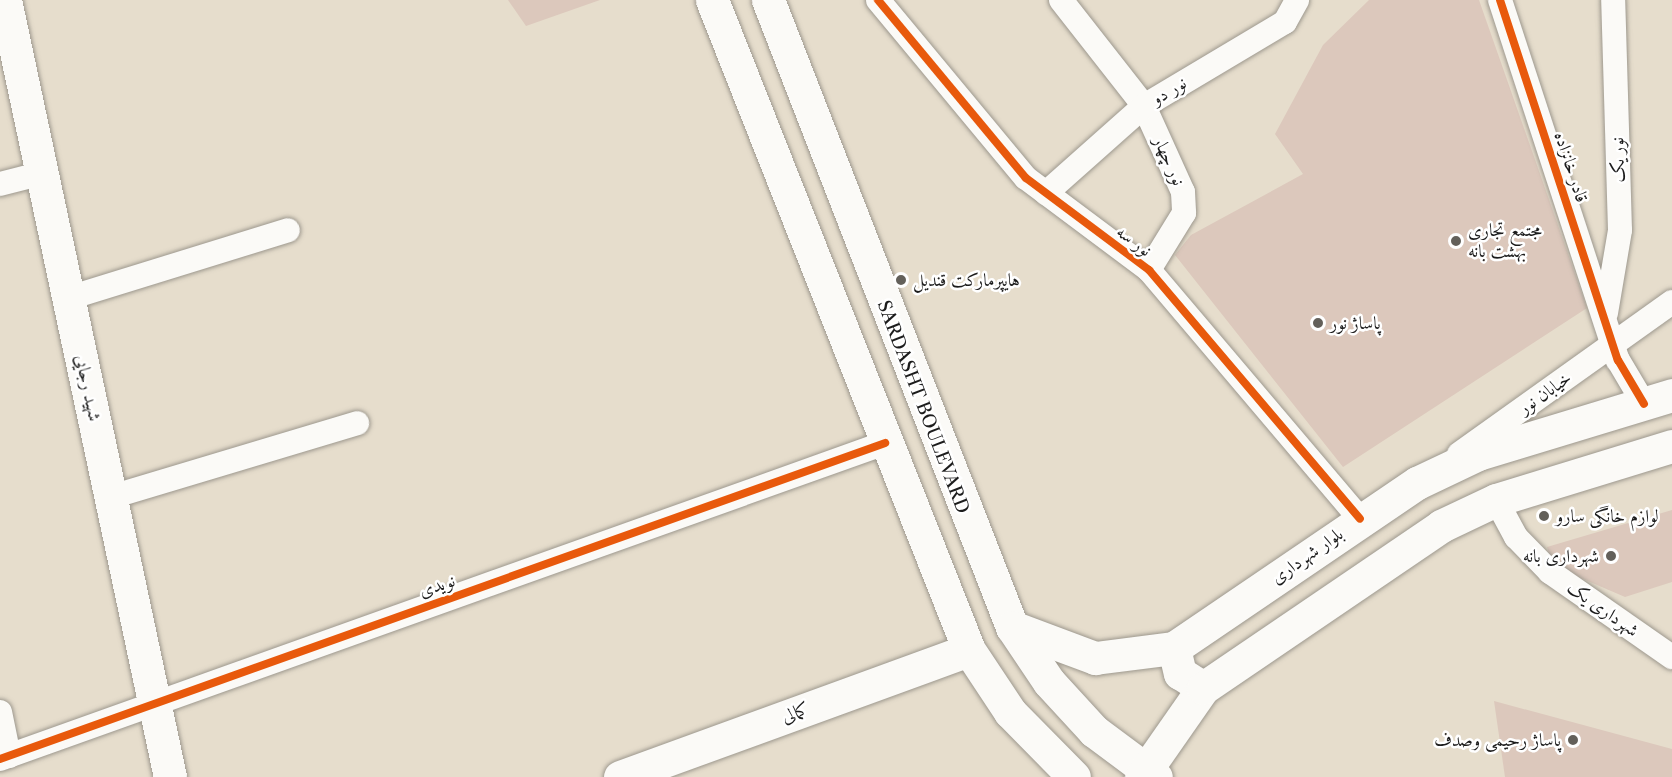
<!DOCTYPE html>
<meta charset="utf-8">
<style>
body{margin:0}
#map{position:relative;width:1672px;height:777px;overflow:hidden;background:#e6ddcc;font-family:"Libre Caslon Text",Amiri,serif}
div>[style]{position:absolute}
.building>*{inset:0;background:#dcc8bc}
.roads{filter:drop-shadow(0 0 2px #9d988e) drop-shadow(0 0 2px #9d988e)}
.street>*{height:24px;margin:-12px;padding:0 12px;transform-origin:12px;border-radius:12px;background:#fbfaf7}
.secondary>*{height:33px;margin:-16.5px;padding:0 16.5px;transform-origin:16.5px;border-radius:16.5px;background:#fbfaf7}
.primary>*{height:33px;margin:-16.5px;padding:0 16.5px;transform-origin:16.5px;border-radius:16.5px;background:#fbfaf7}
.cycleway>*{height:8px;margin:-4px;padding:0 4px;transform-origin:4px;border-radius:4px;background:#e8590c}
.dots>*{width:16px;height:16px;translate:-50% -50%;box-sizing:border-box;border:3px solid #fff;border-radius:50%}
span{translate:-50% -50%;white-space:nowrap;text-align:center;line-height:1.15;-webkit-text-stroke:5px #fff;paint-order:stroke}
.street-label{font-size:18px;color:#1c1c1c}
.poi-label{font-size:18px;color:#1c1c1c}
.left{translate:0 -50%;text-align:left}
.right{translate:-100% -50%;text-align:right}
</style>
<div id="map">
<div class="building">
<i style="clip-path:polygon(508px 0,600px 0,526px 26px)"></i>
<i style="clip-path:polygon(1369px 0,1479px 0,1587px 308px,1343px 467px,1175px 255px,1191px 235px,1303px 174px,1275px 134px,1323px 45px)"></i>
<i style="clip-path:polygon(1672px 510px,1672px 582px,1625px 597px,1553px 566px,1547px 547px)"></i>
<i style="clip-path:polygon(1494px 701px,1672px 749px,1672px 777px,1505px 777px)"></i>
</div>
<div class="roads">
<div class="street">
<i style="left:878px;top:0;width:231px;rotate:50.3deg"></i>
<i style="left:1026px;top:178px;width:154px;rotate:36.8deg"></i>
<i style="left:1149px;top:270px;width:326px;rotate:49.7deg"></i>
<i style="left:1061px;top:0;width:135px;rotate:51.9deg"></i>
<i style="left:1144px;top:106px;width:94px;rotate:65.6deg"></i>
<i style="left:1183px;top:192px;width:21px;rotate:87deg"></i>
<i style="left:1184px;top:213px;width:67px;rotate:121.6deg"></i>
<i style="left:1500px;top:0;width:379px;rotate:71.9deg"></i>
<i style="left:1618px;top:360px;width:51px;rotate:59.4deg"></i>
<i style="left:0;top:184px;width:44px;rotate:-14.3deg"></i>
<i style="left:1046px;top:193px;width:131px;rotate:-41.6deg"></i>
<i style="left:1144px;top:106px;width:164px;rotate:-30.8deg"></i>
<i style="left:1285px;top:22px;width:25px;rotate:-61deg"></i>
<i style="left:69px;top:298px;width:229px;rotate:-17.2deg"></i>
<i style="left:1606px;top:313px;width:84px;rotate:-80.4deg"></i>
<i style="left:1620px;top:230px;width:230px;rotate:-91.7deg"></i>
<i style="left:1459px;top:454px;width:262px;rotate:-35.5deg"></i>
<i style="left:111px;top:497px;width:257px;rotate:-16.7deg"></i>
<i style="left:1496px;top:500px;width:42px;rotate:61.6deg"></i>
<i style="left:1516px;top:537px;width:49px;rotate:45.8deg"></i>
<i style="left:1550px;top:572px;width:149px;rotate:34.9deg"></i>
<i style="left:0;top:712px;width:45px;rotate:78.4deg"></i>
<i style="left:0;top:759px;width:940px;rotate:-19.65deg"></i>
</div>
<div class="secondary">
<i style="left:5px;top:0;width:794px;rotate:78.01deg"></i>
<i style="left:620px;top:777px;width:371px;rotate:-20deg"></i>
</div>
<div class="primary">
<i style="left:712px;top:0;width:699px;rotate:68.43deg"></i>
<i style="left:969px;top:650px;width:74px;rotate:56.5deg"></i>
<i style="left:1010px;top:712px;width:91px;rotate:45.4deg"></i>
<i style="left:768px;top:0;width:673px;rotate:68.74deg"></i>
<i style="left:1012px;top:627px;width:66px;rotate:56.1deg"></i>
<i style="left:1049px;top:682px;width:67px;rotate:47.4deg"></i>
<i style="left:1094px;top:731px;width:77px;rotate:36.6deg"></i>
<i style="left:1012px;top:627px;width:89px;rotate:20.5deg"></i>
<i style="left:1095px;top:658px;width:80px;rotate:-7.2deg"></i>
<i style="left:1174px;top:648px;width:294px;rotate:-34.2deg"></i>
<i style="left:1417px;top:483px;width:68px;rotate:-25.4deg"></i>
<i style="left:1478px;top:454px;width:203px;rotate:-16.9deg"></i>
<i style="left:1174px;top:648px;width:26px;rotate:77deg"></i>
<i style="left:1180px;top:673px;width:27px;rotate:33deg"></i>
<i style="left:1141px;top:777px;width:108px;rotate:-55.1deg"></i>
<i style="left:1203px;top:688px;width:288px;rotate:-34.2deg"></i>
<i style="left:1441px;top:526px;width:61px;rotate:-25.3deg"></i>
<i style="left:1496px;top:500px;width:184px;rotate:-17.1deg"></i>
</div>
</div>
<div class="cycleway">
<i style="left:878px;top:0;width:231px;rotate:50.3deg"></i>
<i style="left:1026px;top:178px;width:154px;rotate:36.8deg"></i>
<i style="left:1149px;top:270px;width:326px;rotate:49.7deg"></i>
<i style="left:1500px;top:0;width:379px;rotate:71.9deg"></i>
<i style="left:1618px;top:360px;width:51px;rotate:59.4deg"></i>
<i style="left:0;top:759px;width:940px;rotate:-19.65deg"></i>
</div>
<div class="dots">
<i style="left:1456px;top:241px;background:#63605a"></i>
<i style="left:901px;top:280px;background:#63605a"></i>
<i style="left:1318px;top:323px;background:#63605a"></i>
<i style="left:1544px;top:516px;background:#63605a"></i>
<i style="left:1611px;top:556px;background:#63605a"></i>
<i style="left:1573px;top:740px;background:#63605a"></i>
</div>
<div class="street-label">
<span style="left:1169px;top:91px;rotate:-31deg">نور دو</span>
<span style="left:1618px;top:160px;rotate:-91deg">نور یک</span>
<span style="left:1169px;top:161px;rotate:66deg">نور چهار</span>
<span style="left:1571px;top:167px;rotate:72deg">قادر خانزاده</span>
<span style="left:1134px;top:241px;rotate:37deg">نور سه</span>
<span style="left:88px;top:388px;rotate:78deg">شهید رجایی</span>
<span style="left:1545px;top:393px;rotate:-35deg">خیابان نور</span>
<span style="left:923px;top:407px;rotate:69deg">SARDASHT BOULEVARD</span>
<span style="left:1307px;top:556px;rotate:-35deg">بلوار شهرداری</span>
<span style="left:437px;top:586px;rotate:-19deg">نویدی</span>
<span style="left:1603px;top:609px;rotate:35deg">شهرداری یک</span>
<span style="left:795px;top:713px;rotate:-20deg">کمالی</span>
</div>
<div class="poi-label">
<span class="left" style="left:1468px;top:241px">مجتمع تجاری<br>بهشت بانه</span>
<span class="left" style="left:913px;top:280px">هایپرمارکت قندیل</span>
<span class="left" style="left:1330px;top:323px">پاساژ نور</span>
<span class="left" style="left:1556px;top:516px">لوازم خانگى سارو</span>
<span class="right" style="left:1599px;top:556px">شهرداری بانه</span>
<span class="right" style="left:1561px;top:740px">پاساژ رحیمی وصدف</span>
</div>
</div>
